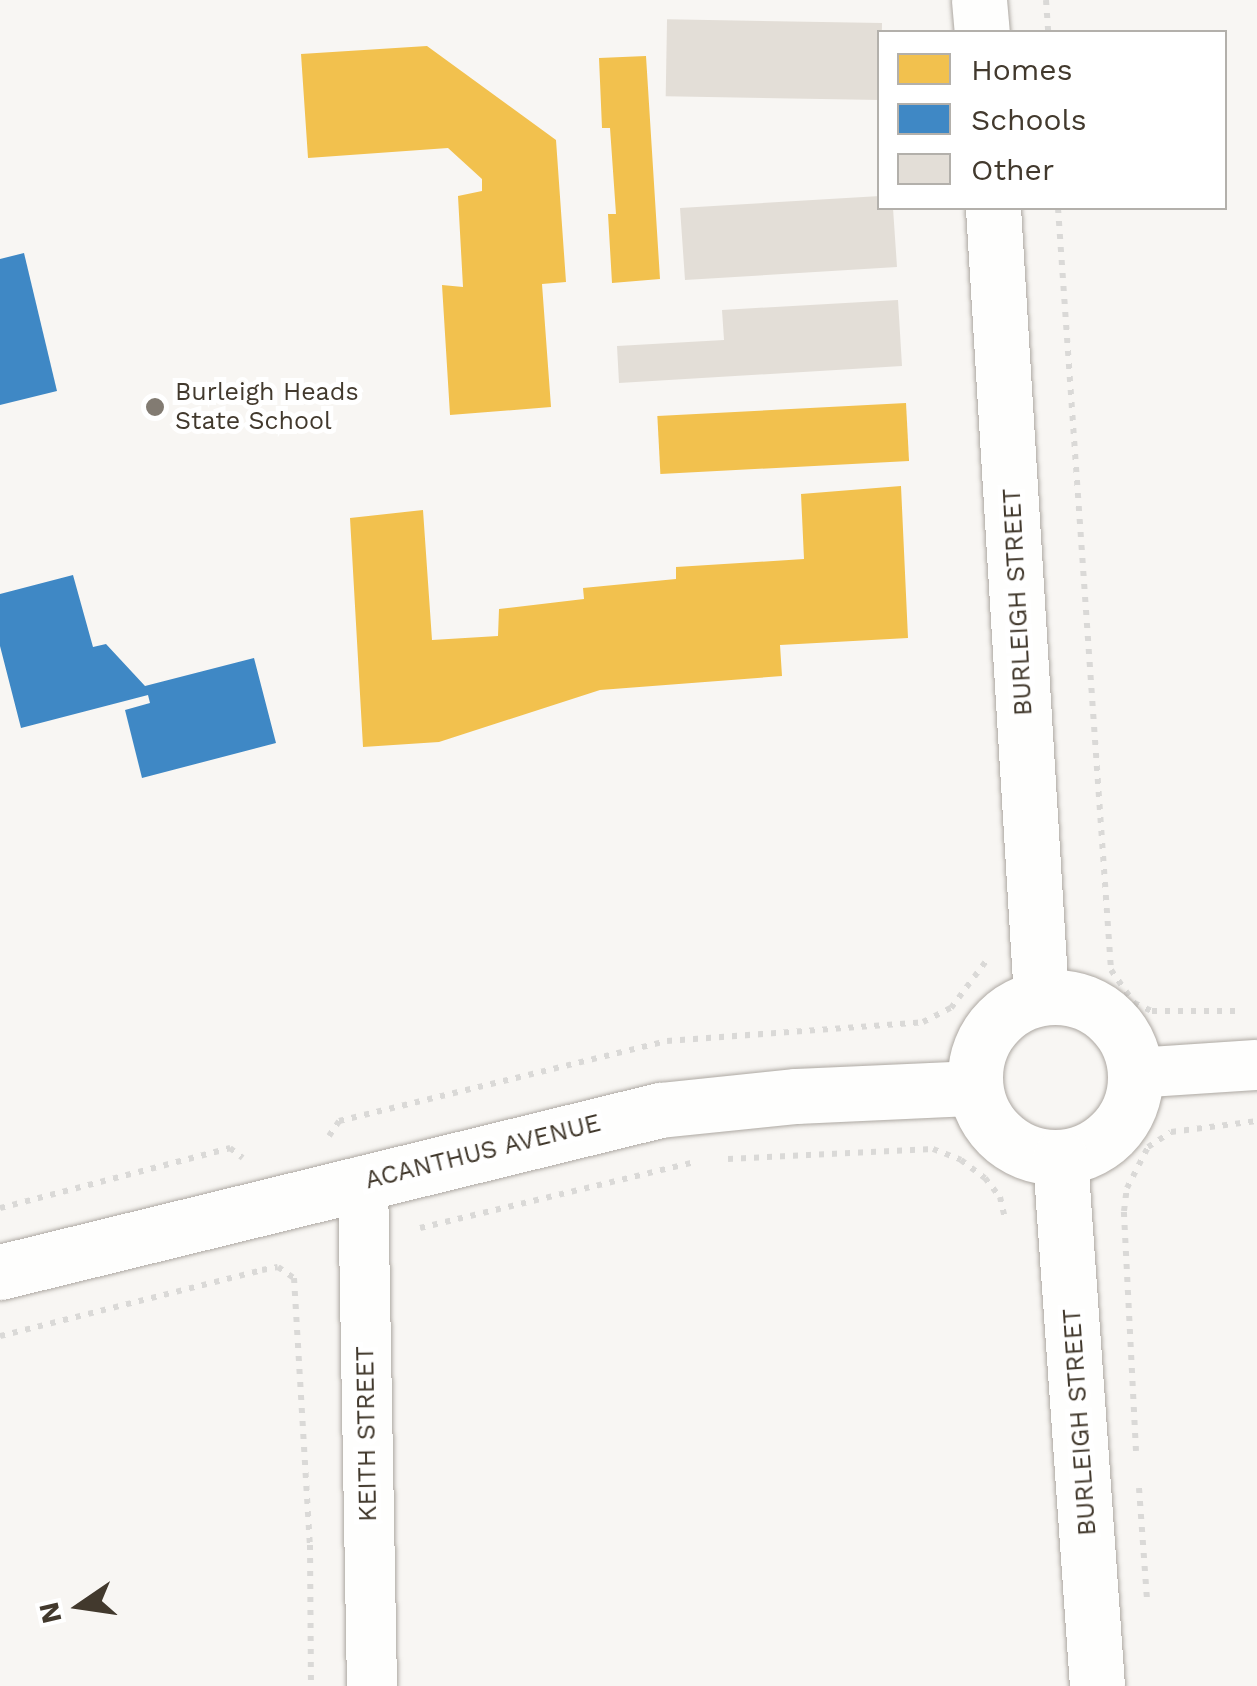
<!DOCTYPE html>
<style>
body{margin:0}
#map{position:relative;width:1257px;height:1686px;overflow:hidden;background:#f8f6f3;font-family:"Work Sans",sans-serif}
div>[style]{position:absolute}
.homes>*{inset:0;background:#f2c14e;transform-origin:0 0}
.schools>*{inset:0;background:#3f88c5}
.building>*{inset:0;background:#e3ded7;transform-origin:0 0}
.path>*{height:6px;margin-top:-3px;transform-origin:0;background:repeating-linear-gradient(90deg,#dad9d7 0 5px,transparent 0 13px)}
.roads{filter:drop-shadow(0 0 2px #ada8a2) drop-shadow(0 0 2px #ada8a2)}
.street>*{height:50px;margin:-25px;padding:0 25px;transform-origin:25px;border-radius:25px;background:#fefefd}
.secondary>*{height:55px;margin:-27.5px;padding:0 27.5px;transform-origin:27.5px;border-radius:27.5px;background:#fefefd}
.secondary>.ring{margin:-27.5px;padding:0;box-sizing:content-box;background:none;border:55px solid #fefefd;border-radius:50%}
.dots>*{width:28px;height:28px;translate:-50% -50%;box-sizing:border-box;border:5px solid #fff;border-radius:50%}
span{translate:-50% -50%;white-space:nowrap;text-align:center;line-height:1.15;-webkit-text-stroke:10px #fff;paint-order:stroke}
.poi-label{font-size:25px;color:#42392d}
.left{translate:0 -50%;text-align:left}
.street-label{font-size:25px;color:#42392d}
.legend{position:absolute;left:877px;top:30px;width:350px;height:180px;box-sizing:border-box;background:#fff;border:2px solid #b3b0ab;margin:0;padding:12px 18px;list-style:none;font-size:30px;color:#42392d}
.legend li{display:flex;align-items:center;gap:20px;height:50px}
.legend b{width:50px;border:2px solid #b3b0ab}
.north{position:absolute;left:30px;top:1556px;width:100px;height:100px;-webkit-text-stroke:8px #fff;paint-order:stroke;rotate:257deg;font-size:28px;font-weight:700;line-height:40px;text-align:center;color:#42392d}
.north::after{content:'';display:block;margin:auto;width:35px;height:45px;background:#42392d;clip-path:polygon(50% 0,100% 100%,50% 72%,0 100%)}
</style>
<div id="map">
<div class="homes">
<i style="clip-path:polygon(427px 46px,556px 140px,566px 282px,542px 284px,551px 407px,450px 415px,442px 285px,463px 287px,458px 196px,482px 191px,482px 179px,448px 148px,308px 158px,301px 54px)"></i>
<i style="clip-path:polygon(646px 56px,660px 279px,612px 283px,608px 214px,616px 214px,610px 128px,602px 128px,599px 58px)"></i>
<i style="left:906px;top:403px;width:58px;height:249px;rotate:87deg"></i>
<i style="clip-path:polygon(901px 486px,908px 638px,780px 645px,782px 676px,600px 690px,439px 742px,363px 747px,350px 518px,423px 510px,432px 640px,498px 636px,499px 609px,584px 599px,583px 588px,676px 579px,676px 567px,804px 559px,801px 494px)"></i>
</div>
<div class="schools">
<i style="clip-path:polygon(24px 253px,57px 391px,0 405px,0 259px)"></i>
<i style="clip-path:polygon(73px 575px,93px 647px,106px 644px,145px 686px,254px 658px,276px 743px,142px 778px,125px 710px,150px 703px,148px 695px,21px 728px,0 646px,0 594px)"></i>
</div>
<div class="building">
<i style="left:882px;top:23px;width:77px;height:215px;rotate:91deg"></i>
<i style="clip-path:polygon(880px 196px,880px 208px,893px 208px,897px 267px,685px 280px,680px 208px)"></i>
<i style="clip-path:polygon(898px 300px,902px 366px,619px 383px,617px 346px,724px 340px,722px 310px)"></i>
</div>
<div class="path">
<i style="left:1046px;top:0;width:32px;rotate:86deg"></i>
<i style="left:1058px;top:208px;width:764px;rotate:86.02deg"></i>
<i style="left:1111px;top:970px;width:40px;rotate:55.1deg"></i>
<i style="left:1134px;top:1003px;width:20px;rotate:24deg"></i>
<i style="left:1152px;top:1011px;width:91px"></i>
<i style="left:329px;top:1136px;width:18px;rotate:-56deg"></i>
<i style="left:339px;top:1121px;width:338px;rotate:-13.7deg"></i>
<i style="left:667px;top:1041px;width:257px;rotate:-4.2deg"></i>
<i style="left:923px;top:1022px;width:31px;rotate:-27deg"></i>
<i style="left:951px;top:1008px;width:59px;rotate:-53.3deg"></i>
<i style="left:728px;top:1159px;width:205px;rotate:-2.8deg"></i>
<i style="left:933px;top:1149px;width:30px;rotate:21deg"></i>
<i style="left:961px;top:1160px;width:30px;rotate:37deg"></i>
<i style="left:985px;top:1178px;width:24px;rotate:52deg"></i>
<i style="left:1000px;top:1197px;width:23px;rotate:77deg"></i>
<i style="left:0;top:1208px;width:238px;rotate:-14.6deg"></i>
<i style="left:230px;top:1148px;width:16px;rotate:38deg"></i>
<i style="left:420px;top:1228px;width:279px;rotate:-13.5deg"></i>
<i style="left:0;top:1336px;width:270px;rotate:-14.1deg"></i>
<i style="left:262px;top:1270px;width:16px;rotate:-11deg"></i>
<i style="left:278px;top:1267px;width:19px;rotate:35deg"></i>
<i style="left:294px;top:1278px;width:267px;rotate:86.6deg"></i>
<i style="left:310px;top:1545px;width:141px;rotate:89.6deg"></i>
<i style="left:1136px;top:1451px;width:240px;rotate:-92.9deg"></i>
<i style="left:1124px;top:1211px;width:23px;rotate:-83deg"></i>
<i style="left:1127px;top:1188px;width:46px;rotate:-62.9deg"></i>
<i style="left:1148px;top:1147px;width:27px;rotate:-33deg"></i>
<i style="left:1171px;top:1132px;width:87px;rotate:-7.3deg"></i>
<i style="left:1139px;top:1488px;width:112px;rotate:85.9deg"></i>
</div>
<div class="roads">
<div class="street">
<i style="left:1135px;top:1073px;width:122px;rotate:-3.8deg"></i>
<i style="left:363px;top:1181px;width:505px;rotate:88.98deg"></i>
</div>
<div class="secondary">
<i style="left:979px;top:0;width:32px;rotate:85deg"></i>
<i style="left:993px;top:208px;width:791px;rotate:86.52deg"></i>
<i class="ring" style="left:975px;top:997px;width:105px;height:105px"></i>
<i style="left:1060px;top:1158px;width:529px;rotate:85.99deg"></i>
<i style="left:0;top:1272px;width:680px;rotate:-13.79deg"></i>
<i style="left:660px;top:1110px;width:137px;rotate:-5.9deg"></i>
<i style="left:796px;top:1096px;width:179px;rotate:-2.6deg"></i>
</div>
</div>
<div class="dots">
<i style="left:155px;top:407px;background:#827b72"></i>
</div>
<div class="poi-label">
<span class="left" style="left:175px;top:407px">Burleigh Heads<br>State School</span>
</div>
<div class="street-label">
<span style="left:1018px;top:602px;rotate:-93deg">BURLEIGH STREET</span>
<span style="left:483px;top:1152px;rotate:-14deg">ACANTHUS AVENUE</span>
<span style="left:1080px;top:1422px;rotate:-94deg">BURLEIGH STREET</span>
<span style="left:367px;top:1434px;rotate:-91deg">KEITH STREET</span>
</div>
<ul class="legend">
<li><b style="height:28px;background:#f2c14e"></b>Homes</li>
<li><b style="height:28px;background:#3f88c5"></b>Schools</li>
<li><b style="height:28px;background:#e3ded7"></b>Other</li>
</ul>
<div class="north">N</div>
</div>
